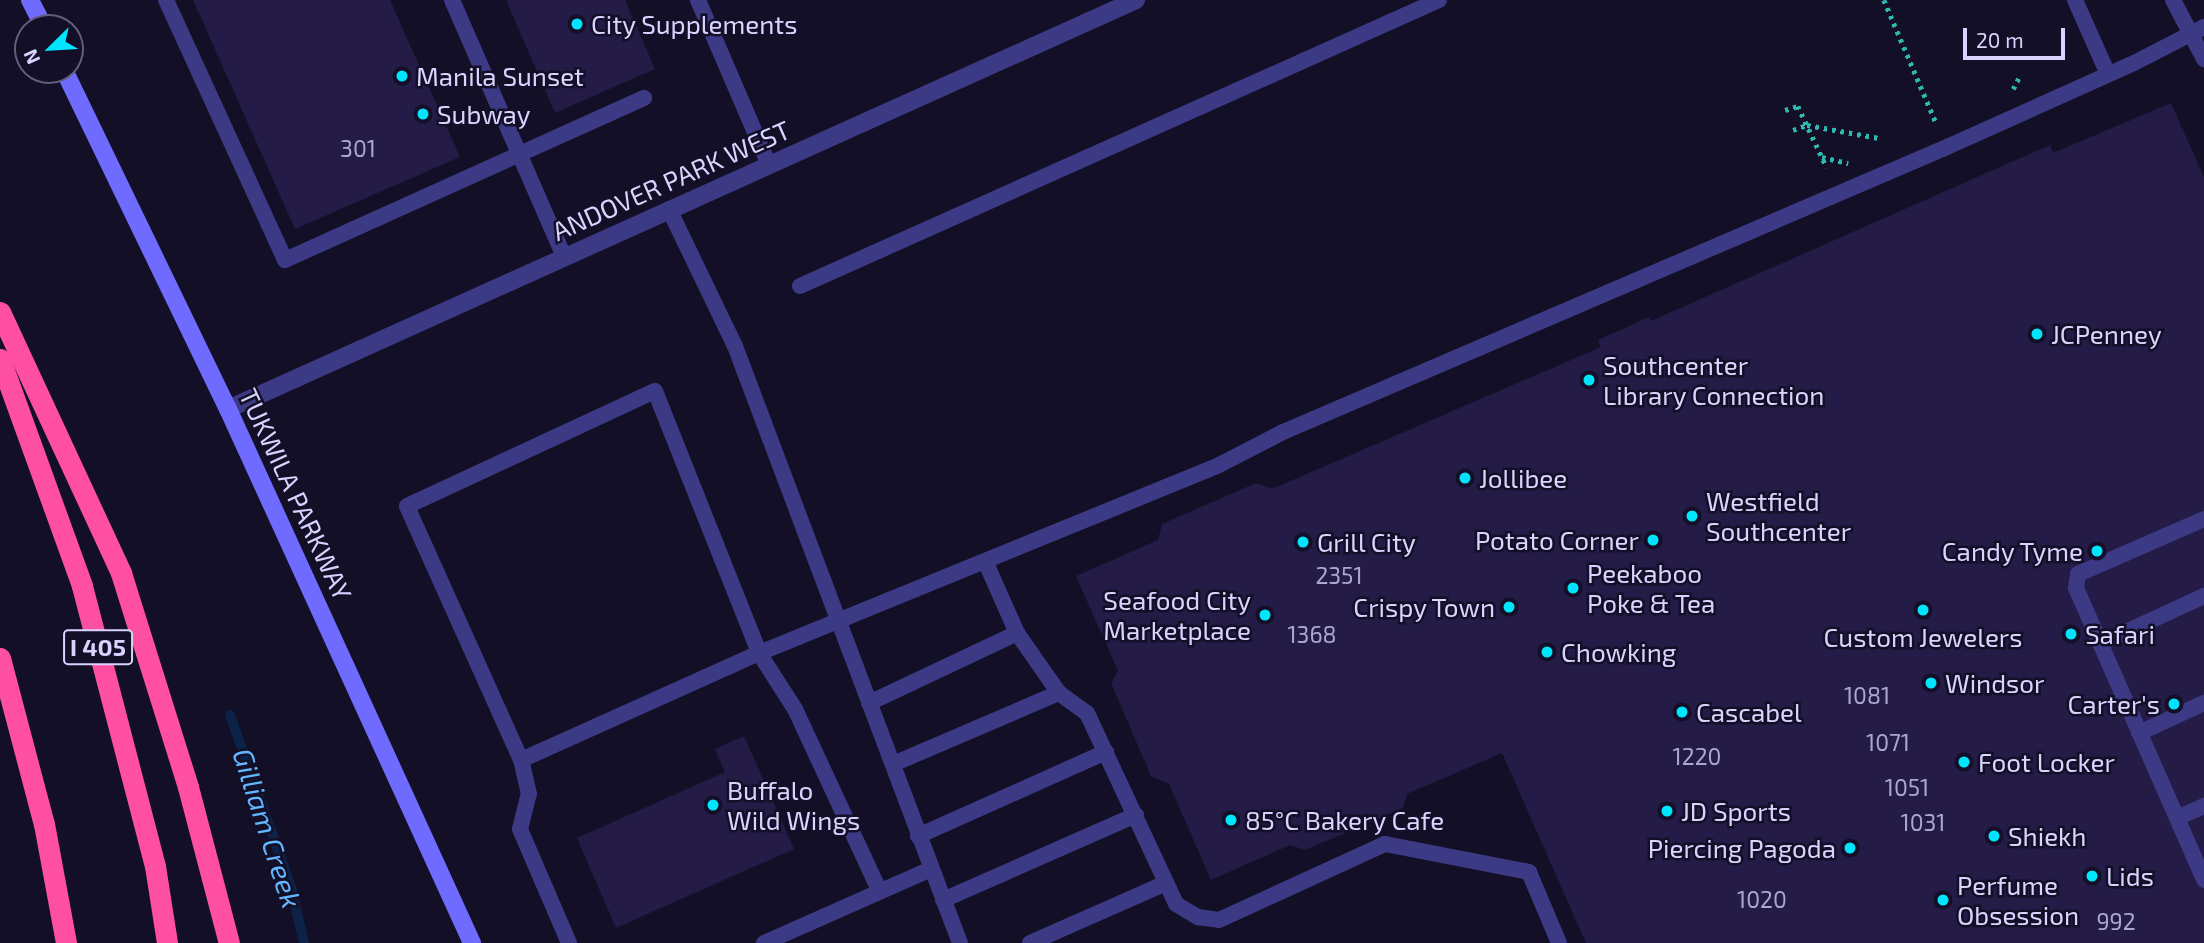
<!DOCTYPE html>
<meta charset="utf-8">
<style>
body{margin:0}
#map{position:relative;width:2204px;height:943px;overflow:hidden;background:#130f26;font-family:"Exo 2",sans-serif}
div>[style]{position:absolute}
.stream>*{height:10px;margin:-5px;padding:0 5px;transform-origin:5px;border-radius:5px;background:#0c2248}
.building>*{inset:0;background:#241b47}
.path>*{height:4.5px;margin-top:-2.25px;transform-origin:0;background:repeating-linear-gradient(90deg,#2fb8b0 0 3.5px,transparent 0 8.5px)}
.service>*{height:16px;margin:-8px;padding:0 8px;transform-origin:8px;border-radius:8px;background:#3d3a85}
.tertiary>*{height:18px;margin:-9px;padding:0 9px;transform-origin:9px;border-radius:9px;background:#3d3a85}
.secondary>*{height:18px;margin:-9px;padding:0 9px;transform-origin:9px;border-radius:9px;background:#6f6bff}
.motorway>*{height:21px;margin:-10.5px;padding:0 10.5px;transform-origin:10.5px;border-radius:10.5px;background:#ff4fa3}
.dots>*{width:19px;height:19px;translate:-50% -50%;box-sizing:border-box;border:4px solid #130f26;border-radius:50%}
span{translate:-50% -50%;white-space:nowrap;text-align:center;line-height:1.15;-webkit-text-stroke:5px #130f26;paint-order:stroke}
.number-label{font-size:23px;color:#aca6d1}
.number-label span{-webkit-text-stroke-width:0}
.shield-label span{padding:2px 5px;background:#130f26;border:2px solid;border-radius:5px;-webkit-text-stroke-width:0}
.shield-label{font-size:24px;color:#d9d4ff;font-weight:700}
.poi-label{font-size:26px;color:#d9d4ff}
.left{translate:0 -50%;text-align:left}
.right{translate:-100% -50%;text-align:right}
.street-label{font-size:26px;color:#d9d4ff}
.water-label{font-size:28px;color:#62b6ff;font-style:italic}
.north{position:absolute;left:14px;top:14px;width:70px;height:70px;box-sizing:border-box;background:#130f26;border:2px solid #625e7d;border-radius:50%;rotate:246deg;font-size:19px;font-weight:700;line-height:28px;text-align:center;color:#d9d4ff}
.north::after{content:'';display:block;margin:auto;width:24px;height:32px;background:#00e5ff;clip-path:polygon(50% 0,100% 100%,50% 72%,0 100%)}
.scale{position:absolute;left:1963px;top:28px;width:102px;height:32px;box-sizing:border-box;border:4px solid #d9d4ff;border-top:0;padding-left:9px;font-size:21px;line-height:24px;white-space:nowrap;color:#d9d4ff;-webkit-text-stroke:5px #130f26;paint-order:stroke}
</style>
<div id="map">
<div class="stream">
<i style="left:230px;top:715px;width:182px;rotate:70.5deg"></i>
<i style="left:291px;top:887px;width:57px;rotate:76.9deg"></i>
</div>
<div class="building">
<i style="clip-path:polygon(193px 0,390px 0,460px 157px,295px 229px)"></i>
<i style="clip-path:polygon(506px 0,625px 0,655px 69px,555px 113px)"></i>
<i style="clip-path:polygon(2171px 103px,2204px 177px,2204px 943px,1586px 943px,1502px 753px,1407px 794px,1403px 808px,1305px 850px,1290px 845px,1211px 880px,1169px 784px,1151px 776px,1111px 683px,1118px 671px,1076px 576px,1158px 540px,1162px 524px,1256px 483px,1272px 489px,1601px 347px,1598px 340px,1649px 317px,1651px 321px,2050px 145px,2053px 153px)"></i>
<i style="clip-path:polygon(744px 736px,794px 849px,616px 928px,577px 838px,725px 772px,715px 749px)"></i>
</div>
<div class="path">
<i style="left:1884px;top:0;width:136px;rotate:67deg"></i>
<i style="left:2013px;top:89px;width:13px;rotate:-63deg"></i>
<i style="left:1785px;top:110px;width:14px;rotate:-17deg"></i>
<i style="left:1798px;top:106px;width:68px;rotate:64.9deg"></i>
<i style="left:1793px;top:130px;width:15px;rotate:-20deg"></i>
<i style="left:1807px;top:125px;width:73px;rotate:10.2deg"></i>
<i style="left:1822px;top:157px;width:27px;rotate:13deg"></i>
</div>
<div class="service">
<i style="left:166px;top:0;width:286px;rotate:65.4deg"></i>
<i style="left:285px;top:260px;width:394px;rotate:-24.3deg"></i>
<i style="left:452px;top:0;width:279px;rotate:66.4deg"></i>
<i style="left:698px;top:0;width:180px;rotate:66.7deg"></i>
<i style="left:2075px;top:0;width:81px;rotate:66deg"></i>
<i style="left:2173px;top:0;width:67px;rotate:62.3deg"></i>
<i style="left:669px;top:209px;width:152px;rotate:64.3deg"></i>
<i style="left:735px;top:346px;width:638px;rotate:69.35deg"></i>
<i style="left:800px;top:286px;width:700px;rotate:-24.11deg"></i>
<i style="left:2204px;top:519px;width:137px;rotate:156.4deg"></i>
<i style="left:2078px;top:574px;width:14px;rotate:98deg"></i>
<i style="left:2076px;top:588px;width:319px;rotate:66.3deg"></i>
<i style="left:986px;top:563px;width:77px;rotate:66.1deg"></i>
<i style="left:1017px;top:633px;width:73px;rotate:55deg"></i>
<i style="left:1059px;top:693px;width:34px;rotate:36deg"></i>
<i style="left:1087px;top:713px;width:211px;rotate:65deg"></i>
<i style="left:1176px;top:904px;width:26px;rotate:31deg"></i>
<i style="left:1198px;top:917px;width:21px;rotate:8deg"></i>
<i style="left:1219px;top:920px;width:183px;rotate:-24.6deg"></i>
<i style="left:1385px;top:844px;width:147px;rotate:11deg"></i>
<i style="left:1529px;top:872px;width:77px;rotate:67.1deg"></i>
<i style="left:2100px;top:644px;width:115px;rotate:-24.8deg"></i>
<i style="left:869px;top:703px;width:164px;rotate:-25.3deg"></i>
<i style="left:2139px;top:733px;width:72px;rotate:-24.8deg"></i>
<i style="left:521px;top:760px;width:261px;rotate:-24.2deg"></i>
<i style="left:759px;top:653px;width:67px;rotate:57.3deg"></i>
<i style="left:795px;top:709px;width:200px;rotate:65.1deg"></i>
<i style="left:893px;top:764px;width:181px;rotate:-23.2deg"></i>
<i style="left:2177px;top:818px;width:30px;rotate:-24deg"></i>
<i style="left:918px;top:836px;width:206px;rotate:-24.1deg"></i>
<i style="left:943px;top:900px;width:211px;rotate:-23.8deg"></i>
<i style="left:569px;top:943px;width:124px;rotate:-113.3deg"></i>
<i style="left:520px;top:829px;width:36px;rotate:-76deg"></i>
<i style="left:529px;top:794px;width:35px;rotate:-103deg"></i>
<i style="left:521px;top:760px;width:278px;rotate:-114.2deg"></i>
<i style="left:407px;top:506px;width:273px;rotate:-24.9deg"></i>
<i style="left:655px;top:391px;width:282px;rotate:68.3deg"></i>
<i style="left:759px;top:653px;width:497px;rotate:-22.2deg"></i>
<i style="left:1219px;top:465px;width:72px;rotate:-27.3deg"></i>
<i style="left:1283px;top:432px;width:723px;rotate:-23.23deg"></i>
<i style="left:1947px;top:147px;width:205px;rotate:-24.2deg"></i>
<i style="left:2134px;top:63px;width:79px;rotate:-27.2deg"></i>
<i style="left:764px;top:943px;width:183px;rotate:-23.9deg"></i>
<i style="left:1030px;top:943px;width:149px;rotate:-23.8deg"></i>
</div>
<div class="tertiary">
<i style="left:228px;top:409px;width:996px;rotate:-24.25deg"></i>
</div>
<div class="secondary">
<i style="left:30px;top:0;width:31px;rotate:63deg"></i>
<i style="left:64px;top:70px;width:377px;rotate:64.2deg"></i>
<i style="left:228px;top:409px;width:587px;rotate:65.44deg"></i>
</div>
<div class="motorway">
<i style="left:0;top:312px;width:288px;rotate:65.1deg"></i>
<i style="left:121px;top:573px;width:224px;rotate:72.6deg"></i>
<i style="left:188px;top:787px;width:161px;rotate:75.3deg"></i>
<i style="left:0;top:359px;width:241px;rotate:70.1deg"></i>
<i style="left:82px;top:586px;width:289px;rotate:75.4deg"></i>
<i style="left:155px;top:866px;width:78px;rotate:81.1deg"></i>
<i style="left:0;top:658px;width:172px;rotate:75.2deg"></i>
<i style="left:44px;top:824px;width:121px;rotate:79.5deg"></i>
</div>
<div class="dots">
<i style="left:577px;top:24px;background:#00e5ff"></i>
<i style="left:402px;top:76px;background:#00e5ff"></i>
<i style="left:423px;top:114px;background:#00e5ff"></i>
<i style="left:2037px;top:334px;background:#00e5ff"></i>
<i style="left:1589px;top:380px;background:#00e5ff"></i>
<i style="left:1465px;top:478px;background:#00e5ff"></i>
<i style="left:1692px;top:516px;background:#00e5ff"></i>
<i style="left:1653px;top:540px;background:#00e5ff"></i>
<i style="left:1303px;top:542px;background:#00e5ff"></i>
<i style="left:2097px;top:551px;background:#00e5ff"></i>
<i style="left:1573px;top:588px;background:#00e5ff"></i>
<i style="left:1509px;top:607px;background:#00e5ff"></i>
<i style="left:1923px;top:610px;background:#00e5ff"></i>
<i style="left:1265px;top:615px;background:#00e5ff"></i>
<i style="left:2071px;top:634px;background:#00e5ff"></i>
<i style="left:1547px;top:652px;background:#00e5ff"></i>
<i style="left:1931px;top:683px;background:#00e5ff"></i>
<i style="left:2174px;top:704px;background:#00e5ff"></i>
<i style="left:1682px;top:712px;background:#00e5ff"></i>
<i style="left:1964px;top:762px;background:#00e5ff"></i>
<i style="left:713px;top:805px;background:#00e5ff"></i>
<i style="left:1667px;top:811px;background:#00e5ff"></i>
<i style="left:1231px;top:820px;background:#00e5ff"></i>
<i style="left:1994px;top:836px;background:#00e5ff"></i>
<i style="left:1850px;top:848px;background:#00e5ff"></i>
<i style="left:2092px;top:876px;background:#00e5ff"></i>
<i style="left:1943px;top:900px;background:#00e5ff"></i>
</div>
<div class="number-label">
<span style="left:358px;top:148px">301</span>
<span style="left:1339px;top:575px">2351</span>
<span style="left:1312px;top:634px">1368</span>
<span style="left:1867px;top:695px">1081</span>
<span style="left:1888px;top:742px">1071</span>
<span style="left:1697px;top:756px">1220</span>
<span style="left:1907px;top:787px">1051</span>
<span style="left:1923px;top:822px">1031</span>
<span style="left:1762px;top:899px">1020</span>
<span style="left:2116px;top:921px">992</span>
</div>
<div class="shield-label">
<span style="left:98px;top:647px">I 405</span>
</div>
<div class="poi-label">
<span class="left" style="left:591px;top:24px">City Supplements</span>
<span class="left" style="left:416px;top:76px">Manila Sunset</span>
<span class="left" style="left:437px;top:114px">Subway</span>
<span class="left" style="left:2051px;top:334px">JCPenney</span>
<span class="left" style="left:1603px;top:380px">Southcenter<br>Library Connection</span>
<span class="left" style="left:1479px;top:478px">Jollibee</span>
<span class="left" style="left:1706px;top:516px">Westfield<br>Southcenter</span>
<span class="right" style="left:1639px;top:540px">Potato Corner</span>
<span class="left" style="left:1317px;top:542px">Grill City</span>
<span class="right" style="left:2083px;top:551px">Candy Tyme</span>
<span class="left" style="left:1587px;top:588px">Peekaboo<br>Poke &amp; Tea</span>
<span class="right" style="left:1251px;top:615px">Seafood City<br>Marketplace</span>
<span class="right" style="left:1495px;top:607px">Crispy Town</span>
<span class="left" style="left:2085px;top:634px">Safari</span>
<span style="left:1923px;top:637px">Custom Jewelers</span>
<span class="left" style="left:1561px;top:652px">Chowking</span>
<span class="left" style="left:1945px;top:683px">Windsor</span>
<span class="right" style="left:2160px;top:704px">Carter's</span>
<span class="left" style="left:1696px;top:712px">Cascabel</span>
<span class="left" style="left:1978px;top:762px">Foot Locker</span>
<span class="left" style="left:727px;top:805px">Buffalo<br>Wild Wings</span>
<span class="left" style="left:1681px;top:811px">JD Sports</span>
<span class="left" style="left:1245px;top:820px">85°C Bakery Cafe</span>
<span class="left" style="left:2008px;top:836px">Shiekh</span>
<span class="right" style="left:1836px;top:848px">Piercing Pagoda</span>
<span class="left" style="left:2106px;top:876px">Lids</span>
<span class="left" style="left:1957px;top:900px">Perfume<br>Obsession</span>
</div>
<div class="street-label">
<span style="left:671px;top:180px;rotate:-24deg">ANDOVER PARK WEST</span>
<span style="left:296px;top:494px;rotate:65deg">TUKWILA PARKWAY</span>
</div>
<div class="water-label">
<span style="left:268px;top:828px;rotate:72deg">Gilliam Creek</span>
</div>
<div class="north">N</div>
<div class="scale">20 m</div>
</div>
